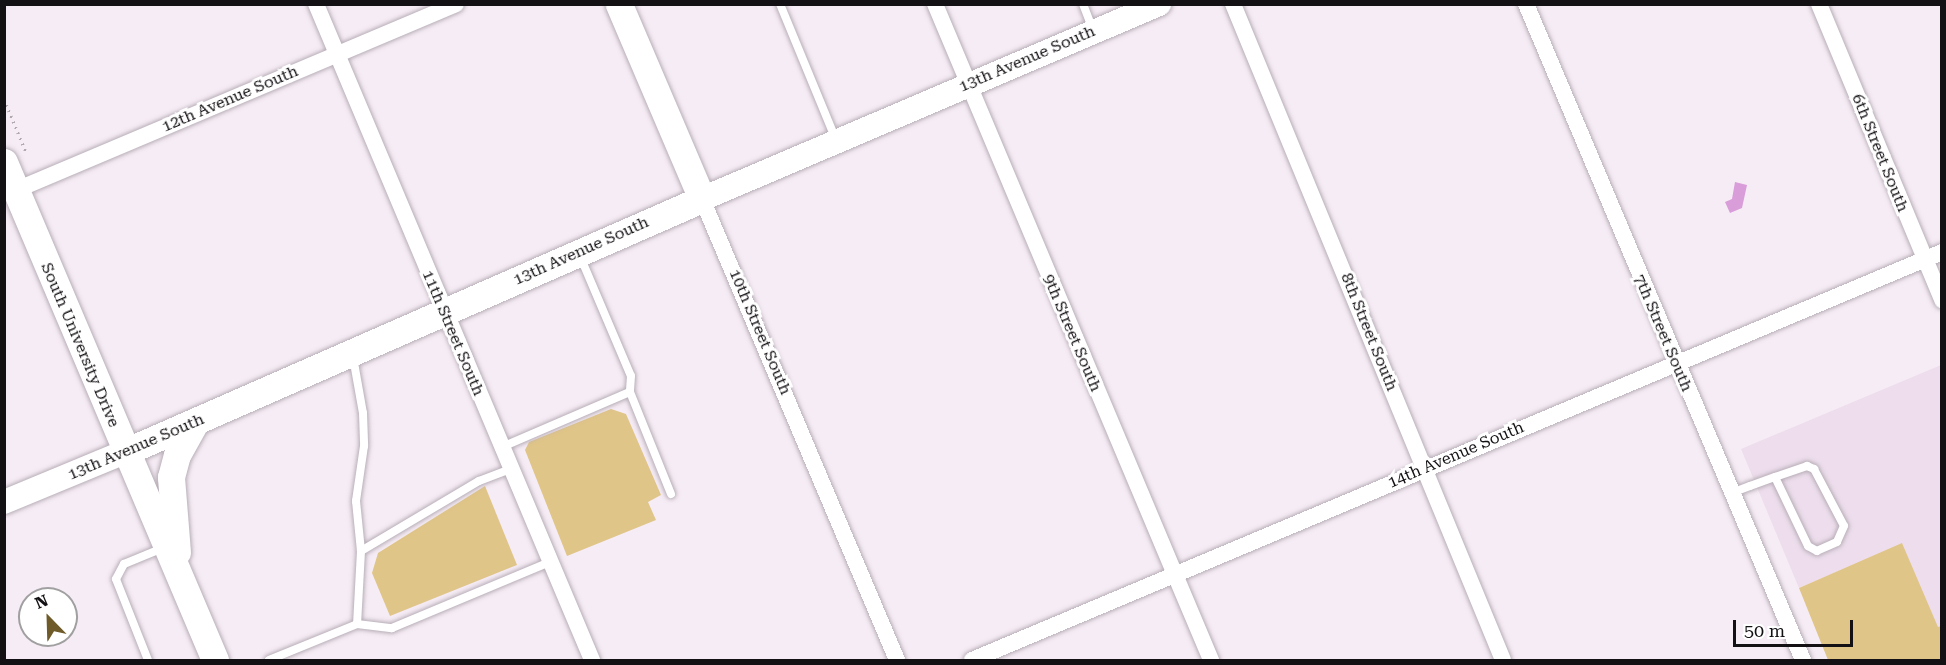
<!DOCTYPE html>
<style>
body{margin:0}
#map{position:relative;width:1946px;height:665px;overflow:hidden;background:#f6ecf5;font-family:"Roboto Serif",serif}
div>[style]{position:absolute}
.built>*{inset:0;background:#eedeed}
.green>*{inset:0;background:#e0c588}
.water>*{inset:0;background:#d99dd9}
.path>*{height:3px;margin-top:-1.5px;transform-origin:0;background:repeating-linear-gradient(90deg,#b1a9b0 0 1.5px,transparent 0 6px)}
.roads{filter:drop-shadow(0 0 2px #b7aeb7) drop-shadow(0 0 2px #b7aeb7)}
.lane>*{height:8px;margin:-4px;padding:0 4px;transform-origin:4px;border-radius:4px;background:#fff}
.street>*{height:16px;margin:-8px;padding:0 8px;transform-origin:8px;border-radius:8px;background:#fff}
.secondary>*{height:24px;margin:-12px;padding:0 12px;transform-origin:12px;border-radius:12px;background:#fff}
.primary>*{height:27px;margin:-13.5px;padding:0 13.5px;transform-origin:13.5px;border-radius:13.5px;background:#fff}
span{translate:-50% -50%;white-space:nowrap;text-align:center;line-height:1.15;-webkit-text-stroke:6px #fff;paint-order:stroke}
.street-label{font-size:16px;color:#141114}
.frame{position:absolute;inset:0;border:6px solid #141114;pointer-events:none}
.north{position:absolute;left:18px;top:587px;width:60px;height:60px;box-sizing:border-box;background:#fff;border:2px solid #a1a0a1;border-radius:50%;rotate:337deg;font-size:16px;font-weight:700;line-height:24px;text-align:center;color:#141114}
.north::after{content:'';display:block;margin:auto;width:21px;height:27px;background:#6f5a29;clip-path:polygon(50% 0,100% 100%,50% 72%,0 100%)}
.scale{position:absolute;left:1733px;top:620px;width:120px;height:27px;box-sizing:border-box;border:3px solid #141114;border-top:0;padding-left:8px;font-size:18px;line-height:21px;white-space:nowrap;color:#141114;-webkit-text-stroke:4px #fff;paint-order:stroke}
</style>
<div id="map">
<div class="built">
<i style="clip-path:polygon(1941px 365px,1941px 626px,1938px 628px,1902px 544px,1799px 588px,1741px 449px)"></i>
</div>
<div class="green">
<i style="clip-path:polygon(611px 409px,626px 414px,661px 495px,648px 502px,656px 520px,567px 556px,525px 450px,529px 442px)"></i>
<i style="clip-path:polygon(485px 486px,517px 565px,390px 616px,372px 573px,378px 553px)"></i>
<i style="clip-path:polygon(1902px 543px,1938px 627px,1941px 626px,1941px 660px,1828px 660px,1799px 588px)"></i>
</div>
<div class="water">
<i style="clip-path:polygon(1735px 182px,1747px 185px,1742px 208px,1730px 213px,1725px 202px,1732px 199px)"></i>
</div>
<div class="path">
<i style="left:4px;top:99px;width:57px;rotate:67.5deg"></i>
</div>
<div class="roads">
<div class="lane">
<i style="left:780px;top:4px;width:147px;rotate:67.6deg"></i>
<i style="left:1083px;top:4px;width:28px;rotate:69deg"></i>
<i style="left:580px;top:256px;width:130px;rotate:67deg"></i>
<i style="left:631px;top:376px;width:16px;rotate:94deg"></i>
<i style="left:353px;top:357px;width:57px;rotate:79.9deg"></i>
<i style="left:363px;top:413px;width:33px;rotate:88deg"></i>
<i style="left:364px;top:446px;width:56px;rotate:98.3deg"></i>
<i style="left:356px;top:501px;width:50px;rotate:84.3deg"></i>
<i style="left:361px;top:551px;width:73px;rotate:93.1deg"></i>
<i style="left:502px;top:447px;width:139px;rotate:-23.3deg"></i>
<i style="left:630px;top:392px;width:110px;rotate:68.1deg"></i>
<i style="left:1734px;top:492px;width:17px;rotate:-21deg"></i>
<i style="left:1750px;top:486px;width:27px;rotate:-20deg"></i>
<i style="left:1775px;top:477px;width:34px;rotate:-19deg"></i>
<i style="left:1807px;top:466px;width:8px;rotate:23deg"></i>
<i style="left:1814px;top:469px;width:64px;rotate:62.2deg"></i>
<i style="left:1844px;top:526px;width:17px;rotate:114deg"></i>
<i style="left:1837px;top:542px;width:22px;rotate:156deg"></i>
<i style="left:1817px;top:551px;width:10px;rotate:-151deg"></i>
<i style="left:1808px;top:546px;width:76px;rotate:-115.6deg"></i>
<i style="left:361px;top:551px;width:137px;rotate:-30.7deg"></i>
<i style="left:479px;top:481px;width:33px;rotate:-21deg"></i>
<i style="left:148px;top:660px;width:87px;rotate:-111.6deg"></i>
<i style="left:116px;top:579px;width:17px;rotate:-62deg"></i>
<i style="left:124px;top:564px;width:42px;rotate:-22.3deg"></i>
<i style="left:269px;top:660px;width:95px;rotate:-22.2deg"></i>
<i style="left:357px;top:624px;width:35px;rotate:7deg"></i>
<i style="left:392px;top:628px;width:171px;rotate:-22.7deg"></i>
</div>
<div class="street">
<i style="left:316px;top:4px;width:712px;rotate:67.18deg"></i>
<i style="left:935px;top:4px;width:712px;rotate:67.18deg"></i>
<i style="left:1233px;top:4px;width:709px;rotate:67.63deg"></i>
<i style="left:1526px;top:4px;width:712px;rotate:67.11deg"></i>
<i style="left:1819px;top:4px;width:321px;rotate:67.4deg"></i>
<i style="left:9px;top:193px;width:485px;rotate:-22.9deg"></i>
<i style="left:702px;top:199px;width:501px;rotate:67.07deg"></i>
<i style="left:972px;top:660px;width:1052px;rotate:-22.81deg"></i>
</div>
<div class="secondary">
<i style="left:702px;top:199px;width:497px;rotate:-23.1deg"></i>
<i style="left:4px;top:502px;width:131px;rotate:-22.5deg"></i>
</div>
<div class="primary">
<i style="left:4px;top:162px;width:541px;rotate:67.04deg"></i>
<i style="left:125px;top:452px;width:630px;rotate:-23.68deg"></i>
<i style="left:702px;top:199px;width:212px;rotate:-113.1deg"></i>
<i style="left:177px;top:552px;width:75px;rotate:-94.6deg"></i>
<i style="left:171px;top:477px;width:23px;rotate:-75deg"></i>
<i style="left:177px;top:455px;width:39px;rotate:-61deg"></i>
</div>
</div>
<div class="street-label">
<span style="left:1027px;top:59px;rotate:-23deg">13th Avenue South</span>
<span style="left:230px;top:99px;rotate:-23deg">12th Avenue South</span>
<span style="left:1880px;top:153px;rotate:68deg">6th Street South</span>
<span style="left:581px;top:251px;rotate:-24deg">13th Avenue South</span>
<span style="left:760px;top:332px;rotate:67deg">10th Street South</span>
<span style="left:1369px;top:332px;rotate:68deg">8th Street South</span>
<span style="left:453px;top:333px;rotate:67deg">11th Street South</span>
<span style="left:1072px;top:333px;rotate:67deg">9th Street South</span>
<span style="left:1663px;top:333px;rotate:67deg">7th Street South</span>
<span style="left:80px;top:345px;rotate:67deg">South University Drive</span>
<span style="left:136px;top:447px;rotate:-23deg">13th Avenue South</span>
<span style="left:1456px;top:455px;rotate:-23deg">14th Avenue South</span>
</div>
<div class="frame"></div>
<div class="north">N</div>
<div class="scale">50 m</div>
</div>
